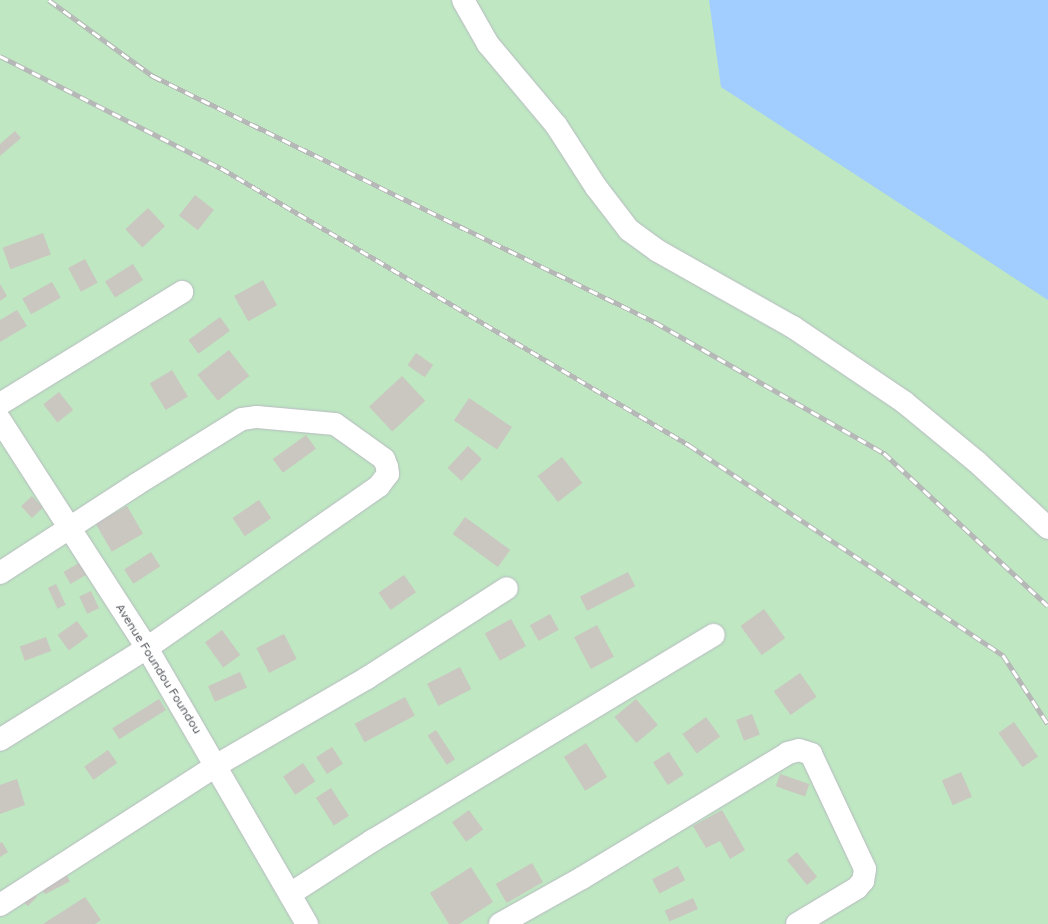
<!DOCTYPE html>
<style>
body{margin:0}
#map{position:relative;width:1048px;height:924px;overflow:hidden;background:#efede3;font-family:"Varela Round",sans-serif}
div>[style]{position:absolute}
.green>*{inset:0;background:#bee7c2;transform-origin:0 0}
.water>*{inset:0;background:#a2cdff}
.building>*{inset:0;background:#cac7c0;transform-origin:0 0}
.roads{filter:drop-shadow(0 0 1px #b8bac0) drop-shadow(0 0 1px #b8bac0)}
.minor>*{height:22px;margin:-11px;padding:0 11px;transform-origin:11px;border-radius:11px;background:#fff}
.rail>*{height:4.5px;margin-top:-2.25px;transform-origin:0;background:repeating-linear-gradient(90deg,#fff 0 9px,#b6b7b7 0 18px);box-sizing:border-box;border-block:1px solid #b6b7b7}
span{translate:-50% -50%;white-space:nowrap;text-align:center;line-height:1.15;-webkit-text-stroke:3.5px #fff;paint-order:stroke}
.street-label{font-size:12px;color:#5b5e64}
</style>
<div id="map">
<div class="green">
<i style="left:0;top:0;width:1048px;height:924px"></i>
</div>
<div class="water">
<i style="clip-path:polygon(709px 0,1048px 0,1048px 300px,721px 87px)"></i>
</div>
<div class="building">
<i style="clip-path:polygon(15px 131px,21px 138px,0 156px,0 144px)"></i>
<i style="left:195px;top:195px;width:24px;height:26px;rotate:38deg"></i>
<i style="left:148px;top:208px;width:25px;height:31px;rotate:47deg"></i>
<i style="left:43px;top:233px;width:23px;height:43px;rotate:70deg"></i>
<i style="left:85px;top:259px;width:27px;height:19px;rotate:62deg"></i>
<i style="left:133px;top:264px;width:19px;height:33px;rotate:58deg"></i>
<i style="left:263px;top:280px;width:29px;height:33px;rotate:61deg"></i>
<i style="left:52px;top:282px;width:18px;height:34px;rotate:61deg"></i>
<i style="clip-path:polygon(0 284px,7px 296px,0 301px)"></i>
<i style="clip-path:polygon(17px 310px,27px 326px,0 342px,0 320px)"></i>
<i style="left:220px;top:317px;width:17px;height:39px;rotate:54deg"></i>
<i style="left:229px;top:350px;width:33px;height:40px;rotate:52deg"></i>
<i style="left:416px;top:353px;width:21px;height:15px;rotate:35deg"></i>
<i style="left:172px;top:370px;width:31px;height:26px;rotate:59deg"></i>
<i style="left:402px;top:376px;width:34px;height:45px;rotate:47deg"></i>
<i style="left:59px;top:392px;width:23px;height:20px;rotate:52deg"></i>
<i style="left:469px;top:398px;width:52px;height:27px;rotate:34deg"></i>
<i style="left:306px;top:435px;width:17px;height:41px;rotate:54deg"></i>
<i style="left:468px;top:446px;width:19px;height:30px;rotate:43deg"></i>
<i style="left:562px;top:457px;width:33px;height:31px;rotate:52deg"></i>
<i style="left:32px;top:496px;width:16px;height:15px;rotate:47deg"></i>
<i style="left:259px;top:500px;width:22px;height:32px;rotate:56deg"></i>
<i style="left:127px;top:506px;width:32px;height:36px;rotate:60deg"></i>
<i style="left:465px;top:517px;width:56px;height:21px;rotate:36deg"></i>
<i style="left:151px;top:552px;width:17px;height:32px;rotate:57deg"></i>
<i style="left:79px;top:563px;width:14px;height:18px;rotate:60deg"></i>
<i style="left:628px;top:572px;width:16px;height:54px;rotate:63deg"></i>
<i style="left:404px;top:575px;width:21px;height:31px;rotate:55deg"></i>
<i style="left:56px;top:584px;width:23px;height:9px;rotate:65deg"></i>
<i style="left:91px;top:591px;width:19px;height:13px;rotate:65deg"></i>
<i style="left:764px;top:609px;width:36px;height:29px;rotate:54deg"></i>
<i style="left:550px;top:614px;width:18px;height:23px;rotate:61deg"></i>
<i style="left:511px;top:619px;width:31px;height:30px;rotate:61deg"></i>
<i style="left:77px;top:621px;width:19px;height:24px;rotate:54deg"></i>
<i style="left:597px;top:625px;width:36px;height:26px;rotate:62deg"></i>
<i style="left:222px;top:630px;width:31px;height:21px;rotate:54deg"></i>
<i style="left:284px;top:634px;width:28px;height:31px;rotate:63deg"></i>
<i style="left:46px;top:637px;width:15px;height:28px;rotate:70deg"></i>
<i style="left:460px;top:667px;width:25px;height:37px;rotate:63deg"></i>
<i style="left:240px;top:672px;width:17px;height:35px;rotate:66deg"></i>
<i style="left:800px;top:673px;width:29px;height:32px;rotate:55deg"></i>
<i style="left:405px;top:697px;width:21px;height:57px;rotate:62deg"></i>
<i style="left:159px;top:699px;width:13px;height:55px;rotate:58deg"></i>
<i style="left:636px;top:699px;width:34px;height:28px;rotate:50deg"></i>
<i style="left:752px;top:714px;width:22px;height:17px;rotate:69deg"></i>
<i style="left:706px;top:717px;width:24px;height:29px;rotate:54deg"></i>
<i style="left:1014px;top:722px;width:42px;height:19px;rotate:55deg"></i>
<i style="left:436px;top:730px;width:35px;height:10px;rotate:57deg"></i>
<i style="left:586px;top:743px;width:40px;height:26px;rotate:58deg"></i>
<i style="left:332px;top:747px;width:20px;height:19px;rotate:57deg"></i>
<i style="left:108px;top:750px;width:16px;height:29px;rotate:55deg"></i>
<i style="left:669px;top:752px;width:27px;height:19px;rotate:57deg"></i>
<i style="left:303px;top:763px;width:22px;height:24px;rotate:56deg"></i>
<i style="left:961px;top:772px;width:27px;height:21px;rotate:66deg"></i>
<i style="left:780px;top:774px;width:31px;height:13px;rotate:19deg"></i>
<i style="clip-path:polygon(17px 779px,25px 805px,0 814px,0 785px)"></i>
<i style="left:331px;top:788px;width:33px;height:18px;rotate:57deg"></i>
<i style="left:469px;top:810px;width:24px;height:21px;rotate:54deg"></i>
<i style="clip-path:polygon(722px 810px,745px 850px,730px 859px,720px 841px,706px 848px,693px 826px)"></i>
<i style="clip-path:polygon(2px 842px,8px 852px,0 857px,0 843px)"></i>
<i style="left:797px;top:852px;width:32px;height:13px;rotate:51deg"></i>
<i style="left:532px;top:863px;width:22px;height:42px;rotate:60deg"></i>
<i style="left:678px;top:866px;width:16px;height:29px;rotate:63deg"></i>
<i style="clip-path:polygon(471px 867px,493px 902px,459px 924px,449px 924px,430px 893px)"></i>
<i style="left:64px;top:870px;width:13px;height:28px;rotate:63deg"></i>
<i style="left:32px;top:892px;width:7px;height:13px;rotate:45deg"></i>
<i style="clip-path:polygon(85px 897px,101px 920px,95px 924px,43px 924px)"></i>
<i style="left:693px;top:898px;width:12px;height:31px;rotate:66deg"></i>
</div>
<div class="roads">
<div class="minor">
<i style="left:463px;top:0;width:51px;rotate:60.4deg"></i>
<i style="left:488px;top:44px;width:106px;rotate:50deg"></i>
<i style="left:556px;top:125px;width:74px;rotate:57.2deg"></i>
<i style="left:596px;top:187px;width:54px;rotate:52.5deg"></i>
<i style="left:629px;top:230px;width:36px;rotate:36deg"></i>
<i style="left:658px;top:251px;width:155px;rotate:29.4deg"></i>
<i style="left:793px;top:327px;width:134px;rotate:34deg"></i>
<i style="left:904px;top:402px;width:94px;rotate:39.4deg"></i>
<i style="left:977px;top:462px;width:97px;rotate:42.9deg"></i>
<i style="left:0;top:404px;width:214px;rotate:-31.6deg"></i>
<i style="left:0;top:420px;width:271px;rotate:57.2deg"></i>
<i style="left:147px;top:648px;width:319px;rotate:59.9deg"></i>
<i style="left:0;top:573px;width:163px;rotate:-33deg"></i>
<i style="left:137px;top:484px;width:123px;rotate:-31.8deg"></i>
<i style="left:242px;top:419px;width:15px;rotate:-8deg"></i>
<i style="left:257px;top:417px;width:78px;rotate:5.1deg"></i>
<i style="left:335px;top:424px;width:60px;rotate:35.5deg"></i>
<i style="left:384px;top:459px;width:9px;rotate:69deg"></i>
<i style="left:387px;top:467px;width:7px;rotate:82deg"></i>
<i style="left:388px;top:474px;width:15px;rotate:127deg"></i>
<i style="left:379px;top:486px;width:283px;rotate:145.1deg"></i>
<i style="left:147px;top:648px;width:173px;rotate:148deg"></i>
<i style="left:290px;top:894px;width:98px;rotate:-32.9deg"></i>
<i style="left:372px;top:841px;width:399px;rotate:-31.1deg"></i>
<i style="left:0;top:905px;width:258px;rotate:-32.8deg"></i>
<i style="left:217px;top:765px;width:173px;rotate:-30.1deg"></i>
<i style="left:367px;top:678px;width:166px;rotate:-32.7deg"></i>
<i style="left:500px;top:924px;width:94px;rotate:-29.3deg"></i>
<i style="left:582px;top:878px;width:241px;rotate:-31.2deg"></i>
<i style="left:788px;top:753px;width:11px;rotate:-15deg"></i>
<i style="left:799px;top:750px;width:13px;rotate:18deg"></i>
<i style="left:811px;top:754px;width:127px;rotate:64.8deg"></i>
<i style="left:865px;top:869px;width:12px;rotate:99deg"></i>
<i style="left:863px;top:881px;width:9px;rotate:131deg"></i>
<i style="left:857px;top:888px;width:70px;rotate:149deg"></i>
</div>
</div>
<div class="rail">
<i style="left:49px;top:0;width:129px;rotate:36.2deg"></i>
<i style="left:153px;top:76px;width:559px;rotate:26.11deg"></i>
<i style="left:655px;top:322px;width:264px;rotate:29.8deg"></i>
<i style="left:884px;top:453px;width:224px;rotate:43deg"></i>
<i style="left:0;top:56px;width:248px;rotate:26.9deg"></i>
<i style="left:221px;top:168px;width:544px;rotate:30.62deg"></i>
<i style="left:689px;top:445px;width:378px;rotate:33.8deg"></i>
<i style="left:1003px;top:655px;width:82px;rotate:56.9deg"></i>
</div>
<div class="street-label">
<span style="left:158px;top:669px;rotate:58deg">Avenue Foundou Foundou</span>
</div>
</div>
